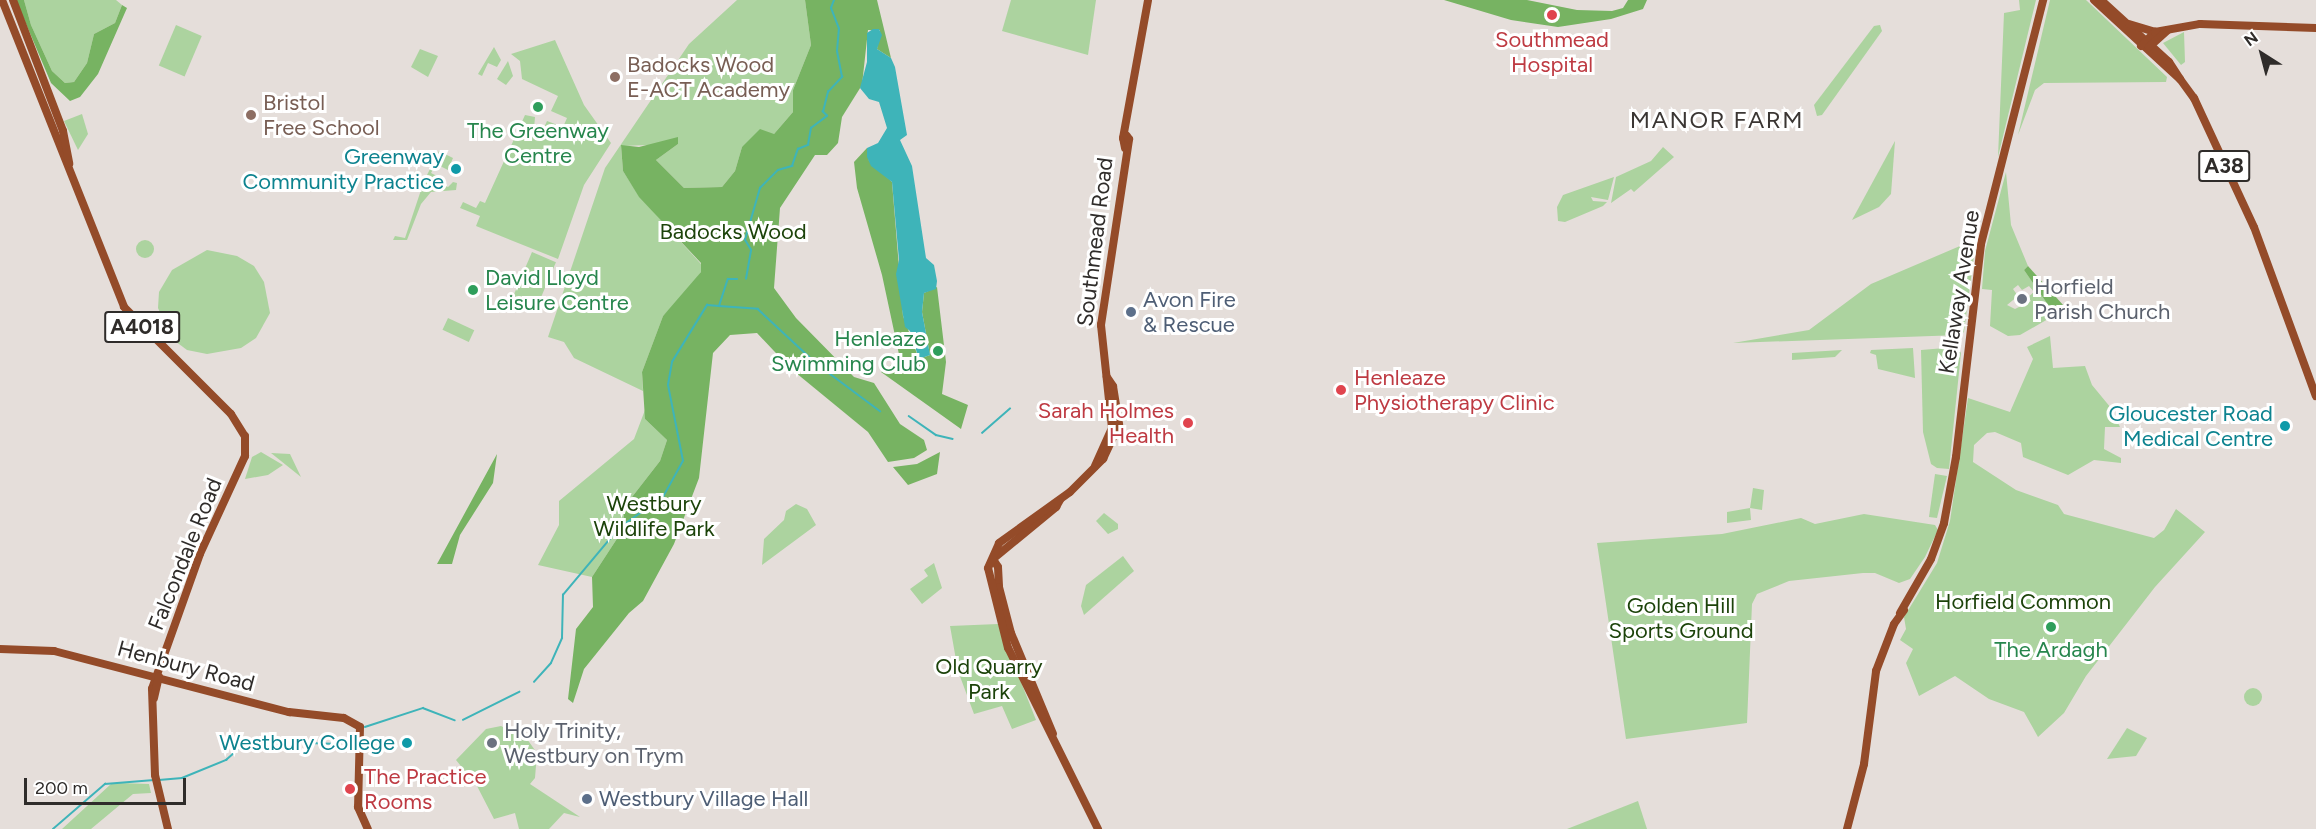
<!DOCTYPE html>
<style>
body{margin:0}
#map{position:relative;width:2316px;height:829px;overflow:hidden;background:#e5deda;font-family:Figtree,sans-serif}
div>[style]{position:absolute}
.green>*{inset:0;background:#acd39f;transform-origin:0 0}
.round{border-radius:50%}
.forest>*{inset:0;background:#77b362}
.water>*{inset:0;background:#3eb4b9}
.stream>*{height:1.5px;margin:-0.75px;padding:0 0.75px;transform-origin:0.75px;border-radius:0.75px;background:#3eb4b9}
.major>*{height:8px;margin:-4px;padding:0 4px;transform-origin:4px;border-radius:4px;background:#944b29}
.dots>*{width:16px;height:16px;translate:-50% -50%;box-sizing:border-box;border:3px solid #fff;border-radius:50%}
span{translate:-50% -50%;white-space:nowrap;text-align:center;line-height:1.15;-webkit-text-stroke:6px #fff;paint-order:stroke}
.shield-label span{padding:2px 4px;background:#fff;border:2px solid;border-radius:4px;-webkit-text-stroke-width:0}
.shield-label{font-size:21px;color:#2f2c2a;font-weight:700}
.health-label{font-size:22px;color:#be3a42}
.left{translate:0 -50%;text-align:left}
.right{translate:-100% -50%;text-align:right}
.education-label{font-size:22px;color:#785e54}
.leisure-label{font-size:22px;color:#27864d}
.culture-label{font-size:22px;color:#0d838f}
.park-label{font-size:22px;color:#1c430a}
.street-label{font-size:22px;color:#2f2c2a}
.worship-label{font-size:22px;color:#5b616d}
.service-label{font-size:22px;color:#4e5e75}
.neighbourhood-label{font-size:24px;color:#3b3633;letter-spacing:1.5px}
.north{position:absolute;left:2232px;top:24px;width:60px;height:60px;-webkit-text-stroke:4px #fff;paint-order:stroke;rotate:324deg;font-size:16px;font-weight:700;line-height:24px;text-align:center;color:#2f2c2a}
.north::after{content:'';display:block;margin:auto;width:21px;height:27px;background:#2f2c2a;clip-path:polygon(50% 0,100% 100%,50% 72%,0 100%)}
.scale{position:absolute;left:24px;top:778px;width:162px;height:27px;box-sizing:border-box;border:3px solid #2f2c2a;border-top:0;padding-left:8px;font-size:18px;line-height:21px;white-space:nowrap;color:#2f2c2a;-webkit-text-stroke:4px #fff;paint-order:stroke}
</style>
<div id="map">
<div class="green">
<i style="clip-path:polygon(24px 0,116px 0,122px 5px,115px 23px,94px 34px,87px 63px,74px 82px,65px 83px,52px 71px,31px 25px)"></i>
<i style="clip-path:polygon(737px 0,805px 0,811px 45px,793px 90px,793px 112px,774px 134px,742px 147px,735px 171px,722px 187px,684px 188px,656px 160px,678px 144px,621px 146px,623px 171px,639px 196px,701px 264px,701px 272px,689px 289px,663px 316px,642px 372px,643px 391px,574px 358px,564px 342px,548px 337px,605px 168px,689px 44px)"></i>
<i style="clip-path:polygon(1011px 0,1096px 0,1088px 55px,1002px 31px)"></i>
<i style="clip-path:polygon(2019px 0,2036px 0,1998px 157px,2004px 13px,2020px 10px)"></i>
<i style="clip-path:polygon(2050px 0,2086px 0,2167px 77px,2166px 82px,2044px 83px,2035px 90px,2018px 135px)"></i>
<i style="left:176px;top:25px;width:28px;height:44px;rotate:23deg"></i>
<i style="clip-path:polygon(1880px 25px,1882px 31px,1822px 115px,1817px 116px,1814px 105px,1874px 26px)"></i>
<i style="clip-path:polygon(2184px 32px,2185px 62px,2181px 65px,2163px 43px)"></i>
<i style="clip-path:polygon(555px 40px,584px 105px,611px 143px,584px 185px,558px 259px,476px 226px,480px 216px,460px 208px,463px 202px,476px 208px,480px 201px,485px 203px,525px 115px,535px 117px,534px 129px,542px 132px,547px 121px,563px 127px,567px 118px,551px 111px,558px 96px,522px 79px,520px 61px,511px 54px)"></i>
<i style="clip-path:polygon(494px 47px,501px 60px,497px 67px,488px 63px,482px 76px,478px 74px)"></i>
<i style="clip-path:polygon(420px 49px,438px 56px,428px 77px,411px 67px)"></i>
<i style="clip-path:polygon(508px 61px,513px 76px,506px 85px,497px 79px)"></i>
<i style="clip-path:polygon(82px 114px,88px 134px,78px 150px,64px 121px)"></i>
<i style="clip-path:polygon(1895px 141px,1891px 194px,1879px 207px,1852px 220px)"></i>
<i style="clip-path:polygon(1663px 147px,1674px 157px,1634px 192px,1631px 189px,1611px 203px,1616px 177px,1651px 161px)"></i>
<i style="clip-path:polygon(439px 151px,453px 158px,448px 170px,436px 164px,431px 173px,443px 179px,442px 184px,448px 187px,453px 182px,457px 183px,456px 190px,431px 192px,421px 204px,407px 240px,393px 240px,395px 236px,405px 238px,424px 181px)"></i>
<i style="clip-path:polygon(evenodd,2006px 172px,2011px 225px,2028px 266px,2024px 270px,2055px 315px,2020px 335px,2008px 336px,1990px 326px,1992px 290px,1982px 289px,1985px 251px,2006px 172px,2018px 285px,2022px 290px,2029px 286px,2034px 292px,2028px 297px,2031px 301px,2015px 309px,2007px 305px,2018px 296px,2013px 289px,2018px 285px)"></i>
<i style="clip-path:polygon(1614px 177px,1608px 200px,1591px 197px,1593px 201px,1607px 202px,1603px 206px,1565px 222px,1558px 221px,1557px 207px,1563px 195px)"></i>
<i class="round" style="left:136px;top:240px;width:18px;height:18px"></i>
<i style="clip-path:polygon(1960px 246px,1975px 247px,1964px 332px,1960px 335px,1733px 343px,1809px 330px,1871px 284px)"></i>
<i style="clip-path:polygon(207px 250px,237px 256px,254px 266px,264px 282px,270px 313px,256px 338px,241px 348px,207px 354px,187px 350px,171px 338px,158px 308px,159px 292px,172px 270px)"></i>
<i style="left:532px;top:252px;width:26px;height:49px;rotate:23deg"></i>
<i style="left:448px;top:318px;width:29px;height:13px;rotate:25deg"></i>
<i style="clip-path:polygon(2050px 336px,2053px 368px,2085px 366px,2092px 385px,2111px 408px,2120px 427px,2105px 427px,2104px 449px,2121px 458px,2121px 463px,2094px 460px,2068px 475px,2023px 457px,2021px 443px,1995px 432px,1987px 433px,1974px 445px,1973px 462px,2016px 490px,2058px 505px,2064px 514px,2154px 538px,2164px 530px,2176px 509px,2205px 532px,2155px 587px,2086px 676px,2064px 713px,2038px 737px,2024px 712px,1989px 699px,1955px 676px,1919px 696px,1906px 663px,1913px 649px,1900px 640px,1906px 629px,1904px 617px,1937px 563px,1950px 521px,1968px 398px,2010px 412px,2033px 359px,2027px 347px)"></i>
<i style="clip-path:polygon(1957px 347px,1961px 353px,1949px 469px,1937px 468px,1931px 464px,1923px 432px,1921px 350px)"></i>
<i style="clip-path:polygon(1913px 348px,1915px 378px,1878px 369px,1876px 355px,1870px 353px,1871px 350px)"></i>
<i style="clip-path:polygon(1842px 350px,1835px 357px,1792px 360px,1792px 353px)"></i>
<i style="clip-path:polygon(645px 410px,645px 419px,667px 440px,660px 461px,625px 506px,622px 531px,592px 577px,538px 565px,559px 525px,559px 501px,634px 439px)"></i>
<i style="clip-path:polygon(261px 452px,283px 465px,268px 475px,245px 479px,252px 457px)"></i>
<i style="clip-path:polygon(271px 453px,290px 454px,301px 477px)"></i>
<i style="clip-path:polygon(1935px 474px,1947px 476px,1937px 518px,1929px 517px)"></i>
<i style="clip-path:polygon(1753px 488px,1764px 490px,1762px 510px,1750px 508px,1751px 520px,1727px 523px,1727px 512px,1750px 508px)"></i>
<i style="clip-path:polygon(796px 504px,807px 509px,816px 525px,762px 565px,764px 539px,784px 520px,786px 511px)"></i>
<i style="clip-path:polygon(1104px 513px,1118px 524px,1118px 529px,1108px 534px,1096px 521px)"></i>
<i style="clip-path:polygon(1864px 514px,1935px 525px,1938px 530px,1925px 557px,1910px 579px,1899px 583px,1875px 573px,1863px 573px,1789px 581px,1757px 594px,1752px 604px,1747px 723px,1626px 739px,1597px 543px,1722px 534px,1801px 518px,1815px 524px)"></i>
<i style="clip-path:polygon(1123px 556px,1134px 571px,1084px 615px,1081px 606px,1086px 585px)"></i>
<i style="clip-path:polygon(934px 563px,942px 588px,922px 604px,910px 589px,928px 576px,924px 570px)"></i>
<i style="clip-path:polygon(998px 624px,1036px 720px,1012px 729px,1002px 706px,974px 714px,958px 671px,950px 626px)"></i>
<i class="round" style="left:2244px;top:688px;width:18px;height:18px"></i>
<i style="clip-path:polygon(501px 726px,527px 739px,537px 753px,535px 778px,530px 784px,580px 817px,564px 813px,549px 829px,519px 829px,515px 813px,494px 819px,477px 786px,456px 760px,486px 729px)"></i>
<i style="clip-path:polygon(2127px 728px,2147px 738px,2136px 756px,2107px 759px)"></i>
<i style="clip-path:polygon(120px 783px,149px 784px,151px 793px,133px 794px,91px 829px,62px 829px,111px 784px)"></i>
<i style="clip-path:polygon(1638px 801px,1647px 829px,1567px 829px)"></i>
</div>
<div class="forest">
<i style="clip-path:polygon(16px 0,24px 0,31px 25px,52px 71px,65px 83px,74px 82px,87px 63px,94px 34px,115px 23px,122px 5px,127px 8px,98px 74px,80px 97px,70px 101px,51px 83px)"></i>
<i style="clip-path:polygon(805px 0,877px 0,891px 58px,877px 49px,880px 30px,868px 30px,862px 85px,842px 117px,838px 143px,827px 155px,815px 155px,780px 208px,774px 288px,796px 318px,854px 377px,874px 383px,900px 424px,924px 440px,927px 450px,914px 458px,888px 462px,868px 432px,790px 368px,757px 333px,730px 335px,713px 353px,699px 478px,674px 544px,643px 601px,629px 613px,584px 669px,573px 703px,568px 699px,576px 629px,593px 607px,592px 577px,622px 531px,625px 506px,660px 461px,667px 440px,645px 419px,642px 372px,663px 316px,701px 272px,701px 263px,639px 197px,623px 171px,621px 145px,639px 147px,678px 137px,678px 144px,656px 160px,684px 188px,722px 187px,735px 171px,742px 147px,760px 129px,774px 134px,793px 112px,793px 90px,811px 45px)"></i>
<i style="clip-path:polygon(1444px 0,1527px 0,1577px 10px,1612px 11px,1623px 8px,1628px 0,1647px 0,1643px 9px,1611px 19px,1558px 27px,1511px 20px)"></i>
<i style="clip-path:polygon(867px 148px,869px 161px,892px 182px,903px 316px,919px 359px,930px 355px,922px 312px,924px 293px,937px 287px,946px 362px,942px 394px,968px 405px,961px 429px,881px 372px,900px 359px,882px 275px,857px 188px,854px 162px)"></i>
<i style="clip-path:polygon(2028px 266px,2064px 306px,2055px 315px,2024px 270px)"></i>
<i style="clip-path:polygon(940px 452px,937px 474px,908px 485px,893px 467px,917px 464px)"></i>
<i style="clip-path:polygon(497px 454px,493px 483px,460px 535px,452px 564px,437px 564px)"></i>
</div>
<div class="water">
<i style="clip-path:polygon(873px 29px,879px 29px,882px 35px,877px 49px,891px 58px,895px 67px,907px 135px,900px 140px,912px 166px,926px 258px,934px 265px,937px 281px,936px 289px,924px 293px,922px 312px,930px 355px,919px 359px,910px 331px,905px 327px,896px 274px,899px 260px,892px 182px,871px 166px,867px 157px,867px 148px,878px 143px,887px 128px,879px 102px,869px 99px,860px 88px,867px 62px,867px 33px)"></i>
</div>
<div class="stream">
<i style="left:746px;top:279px;width:29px;rotate:-80deg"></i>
<i style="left:751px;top:250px;width:12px;rotate:-121deg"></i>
<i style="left:745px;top:240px;width:54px;rotate:-73.9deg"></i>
<i style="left:760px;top:188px;width:25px;rotate:-45deg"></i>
<i style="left:778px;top:170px;width:15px;rotate:-16deg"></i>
<i style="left:792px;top:166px;width:18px;rotate:-71deg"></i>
<i style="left:798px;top:149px;width:11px;rotate:-22deg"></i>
<i style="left:808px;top:145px;width:17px;rotate:-80deg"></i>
<i style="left:811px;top:128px;width:20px;rotate:-37deg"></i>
<i style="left:827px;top:116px;width:6px;rotate:-135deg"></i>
<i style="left:823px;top:112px;width:21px;rotate:-76deg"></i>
<i style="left:828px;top:92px;width:21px;rotate:-47deg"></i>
<i style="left:842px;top:77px;width:26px;rotate:-101deg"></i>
<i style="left:837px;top:51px;width:22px;rotate:-85deg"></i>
<i style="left:839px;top:29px;width:22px;rotate:-111deg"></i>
<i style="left:831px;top:8px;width:9px;rotate:-69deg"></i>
<i style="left:719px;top:306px;width:39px;rotate:4deg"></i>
<i style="left:758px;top:309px;width:81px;rotate:43deg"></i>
<i style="left:817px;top:364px;width:79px;rotate:36.7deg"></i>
<i style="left:909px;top:416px;width:33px;rotate:35deg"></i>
<i style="left:936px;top:435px;width:17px;rotate:13deg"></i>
<i style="left:982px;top:433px;width:37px;rotate:-41deg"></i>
<i style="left:534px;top:682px;width:25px;rotate:-48deg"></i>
<i style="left:551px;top:663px;width:27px;rotate:-66deg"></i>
<i style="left:562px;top:638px;width:43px;rotate:-88.7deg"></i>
<i style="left:563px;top:595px;width:87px;rotate:-50.1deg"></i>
<i style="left:619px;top:528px;width:54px;rotate:-35.2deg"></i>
<i style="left:663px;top:497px;width:41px;rotate:-60.9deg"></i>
<i style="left:683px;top:461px;width:77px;rotate:-101.2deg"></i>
<i style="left:668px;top:385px;width:23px;rotate:-80deg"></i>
<i style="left:672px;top:362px;width:67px;rotate:-58.4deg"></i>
<i style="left:707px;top:305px;width:12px;rotate:5deg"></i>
<i style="left:719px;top:306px;width:28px;rotate:-72deg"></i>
<i style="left:728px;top:279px;width:9px"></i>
<i style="left:463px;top:720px;width:63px;rotate:-26.6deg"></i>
<i style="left:365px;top:727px;width:61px;rotate:-18.1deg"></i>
<i style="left:423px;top:708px;width:34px;rotate:21deg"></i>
<i style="left:159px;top:780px;width:23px;rotate:-5deg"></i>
<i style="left:182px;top:778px;width:48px;rotate:-22.2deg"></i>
<i style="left:226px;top:760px;width:29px;rotate:-41deg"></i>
<i style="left:248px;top:741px;width:91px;rotate:1.9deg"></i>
<i style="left:339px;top:744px;width:14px;rotate:-25deg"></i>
<i style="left:53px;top:829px;width:69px;rotate:-40.9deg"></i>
<i style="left:105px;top:784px;width:49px;rotate:-4.7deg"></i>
</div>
<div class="major">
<i style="left:2px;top:0;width:330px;rotate:68.3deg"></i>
<i style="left:124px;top:307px;width:151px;rotate:45deg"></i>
<i style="left:231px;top:414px;width:26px;rotate:58deg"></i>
<i style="left:245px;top:436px;width:20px;rotate:90deg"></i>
<i style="left:245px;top:456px;width:108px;rotate:114.7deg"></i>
<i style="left:200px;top:554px;width:143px;rotate:109.6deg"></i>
<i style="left:152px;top:689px;width:86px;rotate:88deg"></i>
<i style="left:155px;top:775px;width:56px;rotate:76.5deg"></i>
<i style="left:13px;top:0;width:140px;rotate:69.1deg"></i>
<i style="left:63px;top:131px;width:33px;rotate:79deg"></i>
<i style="left:2094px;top:0;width:117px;rotate:42.6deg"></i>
<i style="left:2180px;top:79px;width:24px;rotate:54deg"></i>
<i style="left:2194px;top:98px;width:142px;rotate:65.1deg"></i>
<i style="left:2254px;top:227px;width:180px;rotate:69.9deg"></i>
<i style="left:2101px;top:0;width:92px;rotate:42.4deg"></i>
<i style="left:2169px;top:62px;width:20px;rotate:57deg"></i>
<i style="left:2129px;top:24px;width:27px;rotate:17deg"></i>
<i style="left:2141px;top:46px;width:20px;rotate:-45deg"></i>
<i style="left:2155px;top:32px;width:46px;rotate:-10.1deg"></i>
<i style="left:2200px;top:24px;width:116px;rotate:2deg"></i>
<i style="left:2149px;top:47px;width:25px;rotate:-42deg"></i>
<i style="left:1125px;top:148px;width:10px;rotate:-101deg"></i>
<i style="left:1123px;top:138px;width:140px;rotate:-79.7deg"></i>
<i style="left:1095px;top:466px;width:42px;rotate:-65.9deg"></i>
<i style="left:1112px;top:428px;width:104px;rotate:-96.1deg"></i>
<i style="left:1101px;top:325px;width:188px;rotate:-81.4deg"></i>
<i style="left:1129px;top:139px;width:4px;rotate:-124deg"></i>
<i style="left:993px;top:559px;width:9px;rotate:58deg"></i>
<i style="left:998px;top:567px;width:20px;rotate:87deg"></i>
<i style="left:999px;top:587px;width:48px;rotate:75.4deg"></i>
<i style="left:1011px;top:633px;width:109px;rotate:67.4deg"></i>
<i style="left:993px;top:559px;width:82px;rotate:-39.5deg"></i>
<i style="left:1056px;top:507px;width:8px;rotate:-60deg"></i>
<i style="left:1900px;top:613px;width:62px;rotate:-60.1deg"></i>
<i style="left:1931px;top:559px;width:38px;rotate:-70deg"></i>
<i style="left:1944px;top:523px;width:67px;rotate:-79.7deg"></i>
<i style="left:1956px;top:457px;width:214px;rotate:-83.3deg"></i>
<i style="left:1981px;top:244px;width:252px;rotate:-75.7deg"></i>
<i style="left:0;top:649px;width:54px;rotate:2.1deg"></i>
<i style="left:54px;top:651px;width:243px;rotate:14.6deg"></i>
<i style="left:289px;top:712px;width:55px;rotate:6.2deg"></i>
<i style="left:344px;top:718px;width:18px;rotate:29deg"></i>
<i style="left:360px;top:727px;width:80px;rotate:91.4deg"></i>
<i style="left:358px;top:807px;width:24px;rotate:66deg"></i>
<i style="left:154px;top:698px;width:22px;rotate:-77deg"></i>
<i style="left:1098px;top:829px;width:202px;rotate:-116.4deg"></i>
<i style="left:1008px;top:648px;width:82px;rotate:-104deg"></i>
<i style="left:988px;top:568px;width:27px;rotate:-66deg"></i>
<i style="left:999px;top:543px;width:87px;rotate:-35.7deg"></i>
<i style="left:1070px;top:492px;width:47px;rotate:-45deg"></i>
<i style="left:1103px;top:459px;width:38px;rotate:-65deg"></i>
<i style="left:1119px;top:424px;width:38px;rotate:-99deg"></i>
<i style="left:1113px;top:386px;width:11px;rotate:-124deg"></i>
<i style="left:1847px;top:829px;width:67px;rotate:-75.3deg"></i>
<i style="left:1864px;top:764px;width:94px;rotate:-82.6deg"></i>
<i style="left:1876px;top:671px;width:50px;rotate:-69deg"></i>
<i style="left:1894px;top:624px;width:17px;rotate:-54deg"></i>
</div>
<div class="dots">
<i style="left:1552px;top:15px;background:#e0444e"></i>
<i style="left:615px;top:77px;background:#8d6e63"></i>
<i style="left:538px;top:107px;background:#2e9e5b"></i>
<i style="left:251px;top:115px;background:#8d6e63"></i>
<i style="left:456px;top:169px;background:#0f9aa8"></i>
<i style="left:473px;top:290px;background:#2e9e5b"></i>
<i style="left:2022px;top:299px;background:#6b7280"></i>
<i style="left:1131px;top:312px;background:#5c6f8a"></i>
<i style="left:938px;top:351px;background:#2e9e5b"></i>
<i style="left:1341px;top:390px;background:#e0444e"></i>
<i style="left:1188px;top:423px;background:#e0444e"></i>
<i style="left:2285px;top:426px;background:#0f9aa8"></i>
<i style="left:2051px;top:627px;background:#2e9e5b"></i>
<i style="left:407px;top:743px;background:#0f9aa8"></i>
<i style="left:492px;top:743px;background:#6b7280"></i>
<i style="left:350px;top:789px;background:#e0444e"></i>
<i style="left:587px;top:799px;background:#5c6f8a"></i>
</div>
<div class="shield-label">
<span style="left:2224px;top:166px">A38</span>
<span style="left:142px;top:327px">A4018</span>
</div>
<div class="health-label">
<span style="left:1552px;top:52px">Southmead<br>Hospital</span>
<span class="left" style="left:1354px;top:390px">Henleaze<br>Physiotherapy Clinic</span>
<span class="right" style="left:1174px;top:423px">Sarah Holmes<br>Health</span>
<span class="left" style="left:364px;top:789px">The Practice<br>Rooms</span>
</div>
<div class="education-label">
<span class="left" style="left:627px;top:77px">Badocks Wood<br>E-ACT Academy</span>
<span class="left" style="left:263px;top:115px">Bristol<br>Free School</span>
</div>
<div class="leisure-label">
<span style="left:538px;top:143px">The Greenway<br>Centre</span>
<span class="left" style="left:485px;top:290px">David Lloyd<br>Leisure Centre</span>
<span class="right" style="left:926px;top:351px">Henleaze<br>Swimming Club</span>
<span style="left:2051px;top:650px">The Ardagh</span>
</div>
<div class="culture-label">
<span class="right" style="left:444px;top:169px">Greenway<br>Community Practice</span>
<span class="right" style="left:2273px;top:426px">Gloucester Road<br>Medical Centre</span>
<span class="right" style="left:395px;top:743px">Westbury College</span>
</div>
<div class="park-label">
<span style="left:733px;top:232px">Badocks Wood</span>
<span style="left:654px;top:516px">Westbury<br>Wildlife Park</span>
<span style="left:2023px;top:602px">Horfield Common</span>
<span style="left:1681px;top:618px">Golden Hill<br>Sports Ground</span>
<span style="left:989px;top:679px">Old Quarry<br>Park</span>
</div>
<div class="street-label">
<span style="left:1095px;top:242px;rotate:-83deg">Southmead Road</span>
<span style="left:1959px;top:292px;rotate:-81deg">Kellaway Avenue</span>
<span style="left:185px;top:554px;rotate:-68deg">Falcondale Road</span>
<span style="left:186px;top:666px;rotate:15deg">Henbury Road</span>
</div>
<div class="worship-label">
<span class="left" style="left:2034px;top:299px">Horfield<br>Parish Church</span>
<span class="left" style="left:504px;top:743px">Holy Trinity,<br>Westbury on Trym</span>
</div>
<div class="service-label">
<span class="left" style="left:1143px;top:312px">Avon Fire<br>&amp; Rescue</span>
<span class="left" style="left:599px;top:799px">Westbury Village Hall</span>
</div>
<div class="neighbourhood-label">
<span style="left:1717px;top:120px">MANOR FARM</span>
</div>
<div class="north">N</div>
<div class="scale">200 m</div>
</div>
